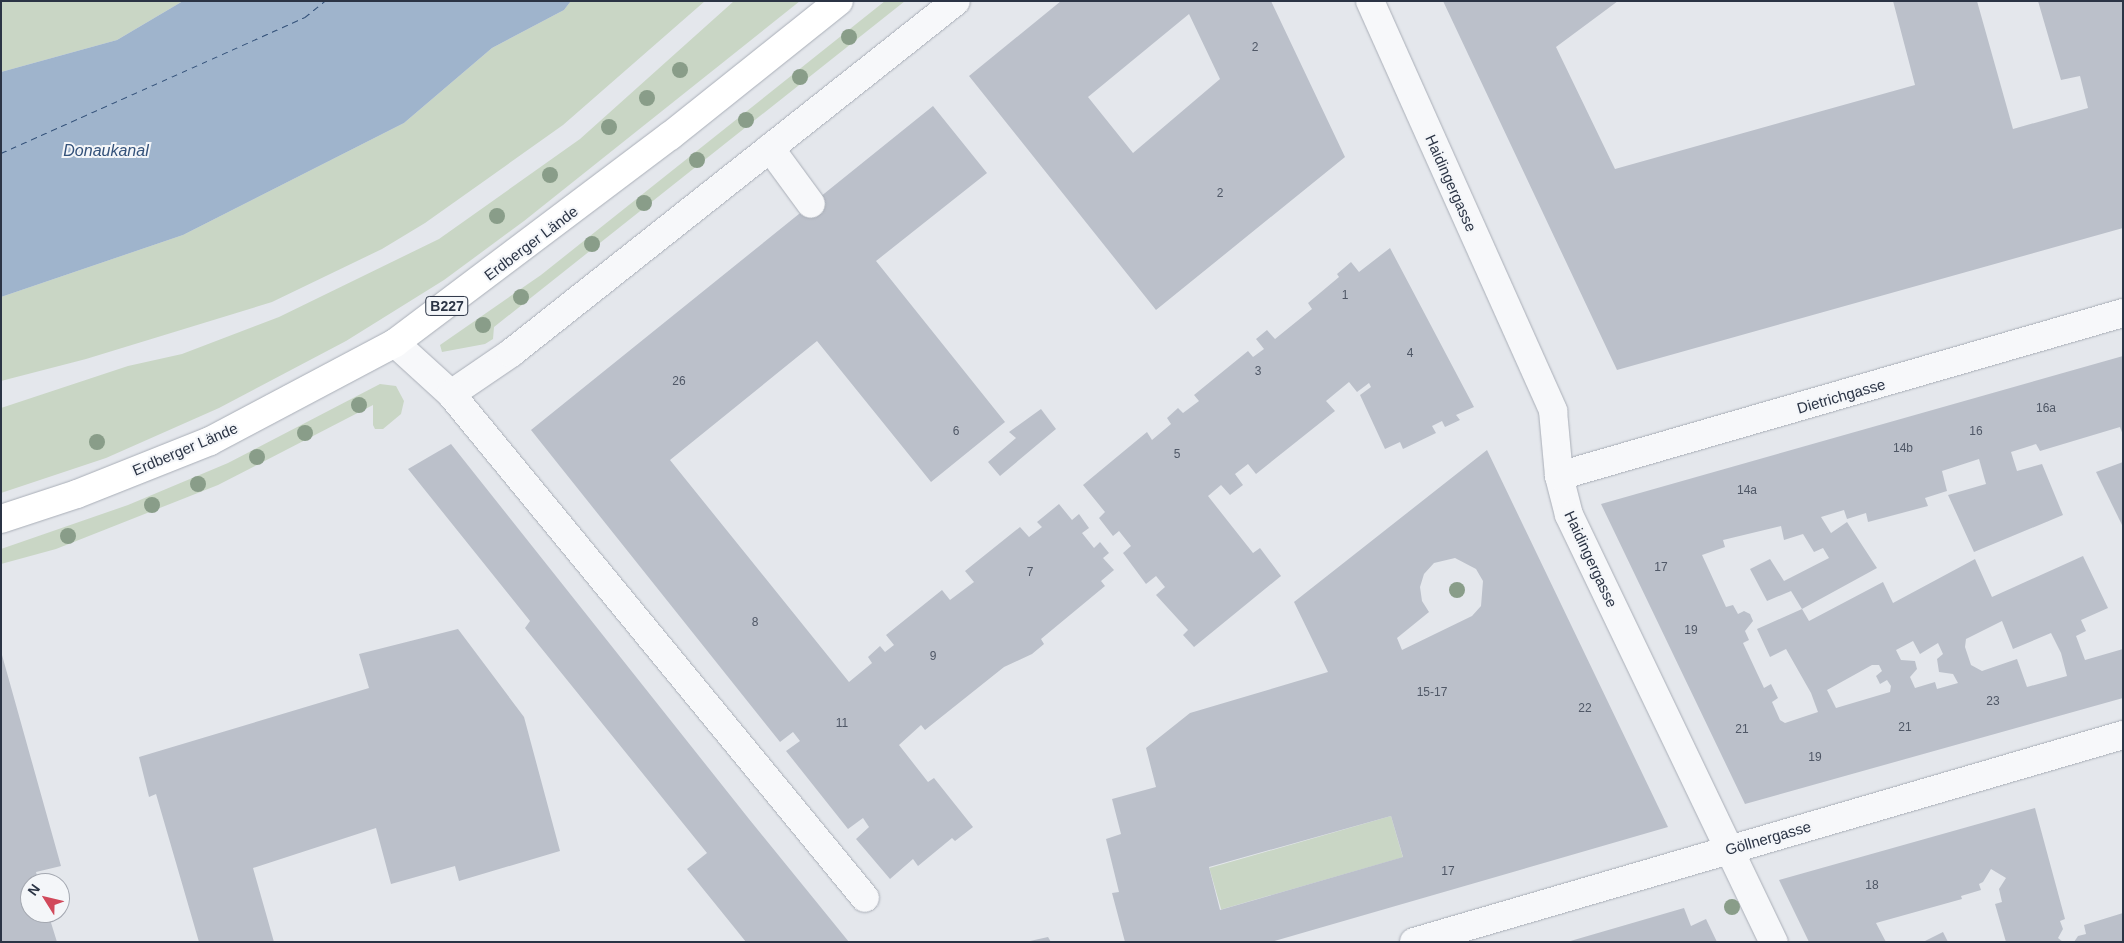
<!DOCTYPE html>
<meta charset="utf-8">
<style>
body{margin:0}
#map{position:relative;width:2124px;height:943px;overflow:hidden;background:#e4e7ec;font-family:Arial,sans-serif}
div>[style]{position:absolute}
.green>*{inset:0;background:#c9d6c5;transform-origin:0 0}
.water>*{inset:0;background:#9fb4cc}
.ferry>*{height:1px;margin-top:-0.5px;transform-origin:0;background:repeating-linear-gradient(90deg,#34527a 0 6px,transparent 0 11px)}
.building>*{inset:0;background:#bbc0ca}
.roads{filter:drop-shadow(0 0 1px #a9aeb7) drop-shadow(0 0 1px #a9aeb7)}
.minor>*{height:28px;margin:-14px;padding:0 14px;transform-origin:14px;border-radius:14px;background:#f7f8fa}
.major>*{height:28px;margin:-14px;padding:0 14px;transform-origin:14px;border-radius:14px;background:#fff}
.trees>*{width:16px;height:16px;margin:-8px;border-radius:50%;background:#899d89}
span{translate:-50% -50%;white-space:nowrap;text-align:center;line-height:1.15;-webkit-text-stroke:4px #f4f6f9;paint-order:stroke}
.number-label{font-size:12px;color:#4f5766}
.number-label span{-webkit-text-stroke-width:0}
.shield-label span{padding:1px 4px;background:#f4f6f9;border:1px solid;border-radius:4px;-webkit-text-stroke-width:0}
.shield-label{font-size:14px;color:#2b3445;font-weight:700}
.street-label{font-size:15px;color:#2b3445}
.water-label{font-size:16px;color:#34527a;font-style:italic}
.frame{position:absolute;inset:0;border:2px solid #2b3445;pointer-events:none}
.north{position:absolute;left:20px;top:873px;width:50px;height:50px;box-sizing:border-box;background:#f4f6f9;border:1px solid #a4a8b1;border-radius:50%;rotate:306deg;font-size:14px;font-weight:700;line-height:20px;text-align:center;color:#2b3445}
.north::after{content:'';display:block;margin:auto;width:18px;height:22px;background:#d1495b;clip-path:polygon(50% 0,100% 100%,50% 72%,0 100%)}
</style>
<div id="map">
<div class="green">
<i style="clip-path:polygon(1px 1px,183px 1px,117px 40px,1px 72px)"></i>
<i style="clip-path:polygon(571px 1px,705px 1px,563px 125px,425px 223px,382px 249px,272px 302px,86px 359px,1px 381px,1px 297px,183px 235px,404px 123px,492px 48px,564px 10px)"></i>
<i style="clip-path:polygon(734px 1px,800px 1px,524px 221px,444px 280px,346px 341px,219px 408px,106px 458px,1px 493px,1px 408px,128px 366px,182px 354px,279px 317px,439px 239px,580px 139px)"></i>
<i style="clip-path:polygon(885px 1px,905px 1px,494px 327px,493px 339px,485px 344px,442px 352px,440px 345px,541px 275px)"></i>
<i style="clip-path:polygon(380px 384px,396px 386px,404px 401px,401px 414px,383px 429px,375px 429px,373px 425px,373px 405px,218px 485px,56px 549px,1px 564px,1px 549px,128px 505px,228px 463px)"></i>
<i style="left:1391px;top:816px;width:43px;height:189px;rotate:74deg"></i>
</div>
<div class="water">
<i style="clip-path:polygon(183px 1px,571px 1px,564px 10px,492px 48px,404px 123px,183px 235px,1px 297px,1px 72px,117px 40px)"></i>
</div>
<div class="ferry">
<i style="left:1px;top:153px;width:333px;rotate:-24.1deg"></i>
<i style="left:305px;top:17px;width:26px;rotate:-39deg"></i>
</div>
<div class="building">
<i style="clip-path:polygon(evenodd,1061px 1px,1271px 1px,1345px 157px,1156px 310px,969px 76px,1061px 1px,1189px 14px,1220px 79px,1133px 153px,1088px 97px,1189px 14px)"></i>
<i style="clip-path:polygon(1443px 1px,1618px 1px,1556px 47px,1615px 169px,1915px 85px,1893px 1px,1977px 1px,2013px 129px,2088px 108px,2080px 76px,2061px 80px,2038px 1px,2123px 1px,2123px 228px,1617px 370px)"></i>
<i style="clip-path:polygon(933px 106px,987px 173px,876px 261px,1005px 422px,931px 482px,817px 341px,670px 460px,849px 682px,872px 663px,868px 657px,880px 646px,885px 652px,894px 645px,886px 635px,942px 590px,950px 600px,974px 582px,965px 571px,1020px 527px,1029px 537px,1042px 527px,1037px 522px,1059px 504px,1072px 520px,1079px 514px,1089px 528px,1082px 533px,1094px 548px,1100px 542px,1109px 553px,1103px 558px,1114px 570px,1101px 581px,1105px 586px,1041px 639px,1044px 644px,1032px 654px,1004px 667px,925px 730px,921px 725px,899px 745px,928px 782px,934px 778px,973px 827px,955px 841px,952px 838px,918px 866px,913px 859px,890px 879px,856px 839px,869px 827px,863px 818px,848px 829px,786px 751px,800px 741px,793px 732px,780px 742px,531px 430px)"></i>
<i style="clip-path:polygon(1390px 248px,1474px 407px,1456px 415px,1460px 420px,1445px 427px,1442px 421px,1432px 426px,1436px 433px,1403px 449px,1400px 442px,1385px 449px,1360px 395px,1371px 387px,1369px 383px,1357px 392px,1349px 382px,1326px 401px,1335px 411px,1256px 474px,1248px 464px,1235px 474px,1243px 485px,1230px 495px,1221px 485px,1208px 496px,1253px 553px,1260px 548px,1281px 576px,1194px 647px,1183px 635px,1188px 630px,1156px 595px,1165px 587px,1156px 576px,1146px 584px,1123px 553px,1131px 546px,1119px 531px,1113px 536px,1099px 518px,1105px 512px,1083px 485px,1147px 432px,1152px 440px,1171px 424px,1167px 418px,1178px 408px,1183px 413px,1199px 401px,1194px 395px,1248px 351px,1253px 357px,1264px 349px,1256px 339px,1267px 330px,1275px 339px,1312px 309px,1308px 303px,1339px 277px,1337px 274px,1351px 262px,1359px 272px)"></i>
<i style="clip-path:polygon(evenodd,2123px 356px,2123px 435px,2120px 427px,2040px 451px,2036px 444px,2011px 452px,2017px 471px,2042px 464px,2063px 515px,1974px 552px,1948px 495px,1986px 484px,1979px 459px,1942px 471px,1947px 491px,1925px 498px,1928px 506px,1868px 522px,1866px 513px,1847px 519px,1844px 510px,1821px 517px,1831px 533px,1847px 522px,1877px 568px,1802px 609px,1791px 591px,1767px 601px,1750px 569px,1770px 559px,1784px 581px,1829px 558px,1823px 548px,1814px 552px,1803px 534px,1784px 540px,1781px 526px,1723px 540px,1725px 547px,1702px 555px,1726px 607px,1733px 605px,1738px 614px,1744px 611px,1750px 614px,1753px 621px,1745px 631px,1749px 640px,1743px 643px,1764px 688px,1771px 684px,1778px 698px,1772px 702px,1780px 720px,1785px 723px,1818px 712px,1811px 693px,1786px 649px,1770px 657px,1757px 629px,1802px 609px,1809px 621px,1883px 582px,1893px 603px,1975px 559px,1992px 597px,2083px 556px,2108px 608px,2081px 620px,2086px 631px,2076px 636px,2085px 660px,2123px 649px,2123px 698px,1745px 804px,1601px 504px,2123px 356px,2002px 621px,2013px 649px,2051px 633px,2061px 653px,2067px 676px,2027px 687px,2017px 659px,1982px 671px,1971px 665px,1965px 647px,1966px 639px,2002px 621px,2123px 356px,1913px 641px,1920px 654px,1938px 643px,1943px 654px,1937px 659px,1939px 672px,1953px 674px,1958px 683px,1937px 689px,1935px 682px,1915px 688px,1910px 677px,1917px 669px,1915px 661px,1901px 660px,1896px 650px,1913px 641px,2123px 356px,1872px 665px,1879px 665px,1882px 671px,1876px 676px,1880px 684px,1887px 680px,1891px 686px,1890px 692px,1836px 708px,1827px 690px,1872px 665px)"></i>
<i style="clip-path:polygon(1041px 409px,1056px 429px,1000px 476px,988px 462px,1016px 438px,1009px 432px)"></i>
<i style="clip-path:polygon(451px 444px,749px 819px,849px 942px,746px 942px,687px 869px,707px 853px,525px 628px,530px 621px,408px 469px)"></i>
<i style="clip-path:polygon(evenodd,1487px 450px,1668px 827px,1271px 942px,1125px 942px,1112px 893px,1119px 892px,1106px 839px,1121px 834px,1112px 799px,1156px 787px,1146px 748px,1190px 713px,1328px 672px,1294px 602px,1487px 450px,1455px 558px,1476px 569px,1483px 581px,1481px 606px,1472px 616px,1402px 650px,1397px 638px,1429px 612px,1422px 601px,1420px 587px,1424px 574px,1434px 563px,1455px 558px,1487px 450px,1391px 816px,1403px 857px,1220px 910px,1209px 867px,1391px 816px)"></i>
<i style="clip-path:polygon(2123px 462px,2123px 527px,2096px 472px)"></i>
<i style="clip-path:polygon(458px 629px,524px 717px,560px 851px,459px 881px,455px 866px,391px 884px,376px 828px,253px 868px,274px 942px,199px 942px,156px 794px,149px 797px,139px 757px,369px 688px,359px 654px)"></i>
<i style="clip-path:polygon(2px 655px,61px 866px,36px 872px,39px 883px,30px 883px,30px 913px,48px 913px,57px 942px,1px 942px)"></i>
<i style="clip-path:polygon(2035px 808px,2065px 919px,2060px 921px,2063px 929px,2058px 938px,2063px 942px,2006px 942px,1995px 904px,2002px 902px,1999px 889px,2006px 878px,1991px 869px,1983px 882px,1979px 884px,1981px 890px,1961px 896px,1962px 899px,1876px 923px,1886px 942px,1809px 942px,1779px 880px)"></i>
<i style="clip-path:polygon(1684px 908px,1691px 926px,1706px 919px,1717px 942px,1567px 942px)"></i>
<i style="clip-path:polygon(2123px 913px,2123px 942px,2074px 942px,2078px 936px,2086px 934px,2084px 925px)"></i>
<i style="clip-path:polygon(1943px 932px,1948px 942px,1923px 942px)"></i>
<i style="clip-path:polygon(1048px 937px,1051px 942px,1030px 942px,1030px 941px)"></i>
</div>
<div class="roads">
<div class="minor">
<i style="left:1370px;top:1px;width:449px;rotate:65.9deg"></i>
<i style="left:1553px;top:411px;width:65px;rotate:84.7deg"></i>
<i style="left:1559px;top:476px;width:40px;rotate:75.6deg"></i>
<i style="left:1569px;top:515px;width:474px;rotate:64.4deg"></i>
<i style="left:770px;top:148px;width:69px;rotate:53.8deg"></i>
<i style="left:395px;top:343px;width:76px;rotate:42.3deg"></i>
<i style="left:451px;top:394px;width:73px;rotate:-34.3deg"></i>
<i style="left:511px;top:353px;width:567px;rotate:-38.34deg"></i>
<i style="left:451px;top:394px;width:652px;rotate:50.6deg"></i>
<i style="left:1559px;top:476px;width:587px;rotate:-16.12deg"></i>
<i style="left:1414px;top:942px;width:739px;rotate:-16.28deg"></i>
</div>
<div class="major">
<i style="left:1px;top:519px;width:80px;rotate:-18.2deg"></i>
<i style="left:77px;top:494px;width:143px;rotate:-21.7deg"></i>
<i style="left:210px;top:441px;width:209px;rotate:-27.9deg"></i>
<i style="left:395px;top:343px;width:344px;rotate:-37deg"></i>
<i style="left:670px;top:136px;width:216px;rotate:-38.6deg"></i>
</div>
</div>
<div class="trees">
<i style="left:849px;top:37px"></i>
<i style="left:680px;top:70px"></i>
<i style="left:800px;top:77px"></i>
<i style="left:647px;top:98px"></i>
<i style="left:746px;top:120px"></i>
<i style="left:609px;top:127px"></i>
<i style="left:697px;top:160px"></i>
<i style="left:550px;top:175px"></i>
<i style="left:644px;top:203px"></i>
<i style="left:497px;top:216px"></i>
<i style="left:592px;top:244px"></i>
<i style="left:521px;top:297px"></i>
<i style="left:483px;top:325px"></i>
<i style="left:359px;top:405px"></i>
<i style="left:305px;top:433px"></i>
<i style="left:97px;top:442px"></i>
<i style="left:257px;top:457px"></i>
<i style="left:198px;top:484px"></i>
<i style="left:152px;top:505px"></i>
<i style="left:68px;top:536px"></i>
<i style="left:1457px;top:590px"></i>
<i style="left:1732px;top:907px"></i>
</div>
<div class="number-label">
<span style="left:1255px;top:48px">2</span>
<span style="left:1220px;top:194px">2</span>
<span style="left:1345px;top:296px">1</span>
<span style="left:1410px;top:354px">4</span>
<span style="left:1258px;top:372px">3</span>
<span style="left:679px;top:382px">26</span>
<span style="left:2046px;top:409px">16a</span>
<span style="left:956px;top:432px">6</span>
<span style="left:1976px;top:432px">16</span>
<span style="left:1903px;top:449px">14b</span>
<span style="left:1177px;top:455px">5</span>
<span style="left:1747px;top:491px">14a</span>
<span style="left:1661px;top:568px">17</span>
<span style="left:1030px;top:573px">7</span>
<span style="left:755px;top:623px">8</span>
<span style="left:1691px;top:631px">19</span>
<span style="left:933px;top:657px">9</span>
<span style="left:1432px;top:693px">15-17</span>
<span style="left:1993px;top:702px">23</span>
<span style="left:1585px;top:709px">22</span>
<span style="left:842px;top:724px">11</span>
<span style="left:1905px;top:728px">21</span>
<span style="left:1742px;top:730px">21</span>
<span style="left:1815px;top:758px">19</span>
<span style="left:1448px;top:872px">17</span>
<span style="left:1872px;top:886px">18</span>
</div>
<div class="shield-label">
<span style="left:447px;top:306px">B227</span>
</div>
<div class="street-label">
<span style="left:1451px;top:183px;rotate:66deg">Haidingergasse</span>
<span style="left:531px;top:243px;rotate:-37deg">Erdberger Lände</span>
<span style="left:1841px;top:396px;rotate:-16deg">Dietrichgasse</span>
<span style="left:185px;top:449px;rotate:-23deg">Erdberger Lände</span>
<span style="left:1591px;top:559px;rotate:65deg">Haidingergasse</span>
<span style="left:1768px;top:838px;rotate:-16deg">Göllnergasse</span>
</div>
<div class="water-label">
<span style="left:106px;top:151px">Donaukanal</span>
</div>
<div class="frame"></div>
<div class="north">N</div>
</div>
